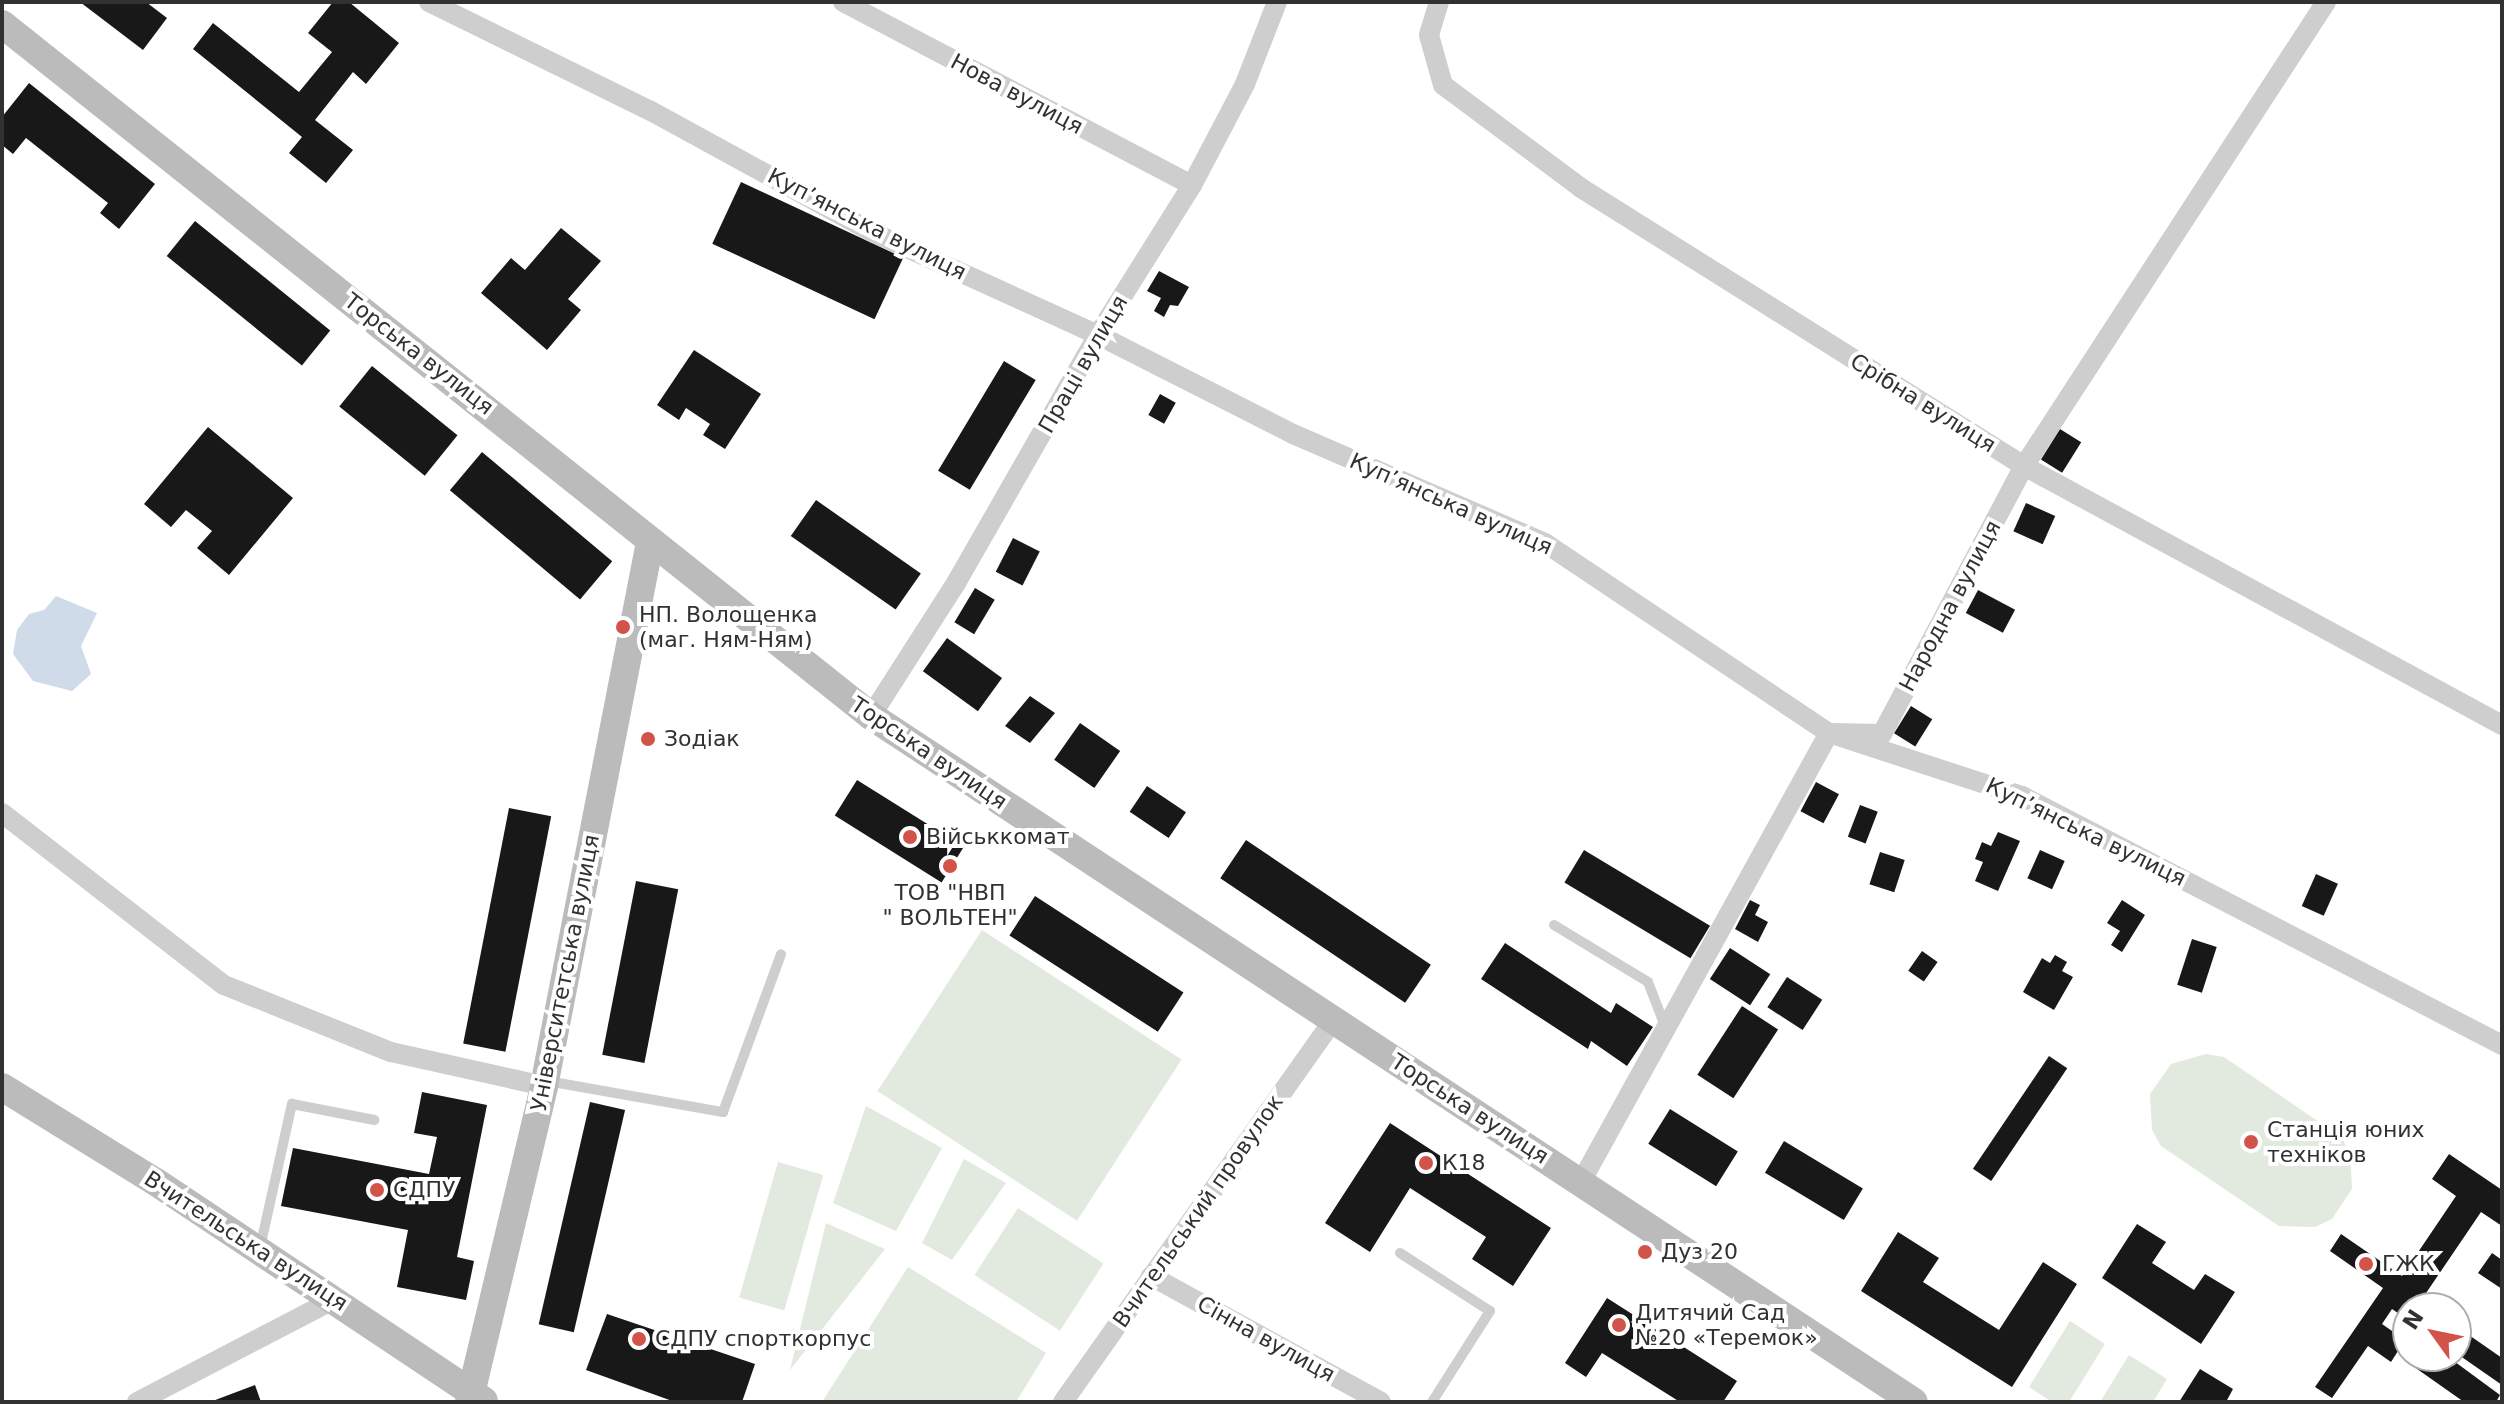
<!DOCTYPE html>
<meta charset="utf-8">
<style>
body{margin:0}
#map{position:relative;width:2504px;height:1404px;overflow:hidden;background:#fff;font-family:"DejaVu Sans",sans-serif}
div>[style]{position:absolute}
.green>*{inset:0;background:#e2e9de;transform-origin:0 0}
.water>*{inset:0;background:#cfdbe9}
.building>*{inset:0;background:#181818;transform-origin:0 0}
.lane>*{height:10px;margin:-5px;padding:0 5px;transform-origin:5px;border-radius:5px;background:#cecece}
.street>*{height:20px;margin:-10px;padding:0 10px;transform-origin:10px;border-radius:10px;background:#cecece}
.secondary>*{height:28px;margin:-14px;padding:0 14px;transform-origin:14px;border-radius:14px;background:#bbb}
.dots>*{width:22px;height:22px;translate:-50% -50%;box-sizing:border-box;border:4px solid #fff;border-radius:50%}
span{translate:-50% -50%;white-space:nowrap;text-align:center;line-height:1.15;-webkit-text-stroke:8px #fff;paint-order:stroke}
.street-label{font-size:22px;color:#313131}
.poi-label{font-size:22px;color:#313131}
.left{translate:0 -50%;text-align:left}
.frame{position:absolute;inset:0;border:4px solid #313131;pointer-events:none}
.north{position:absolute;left:2392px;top:1292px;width:80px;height:80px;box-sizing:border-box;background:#fff;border:2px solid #adadad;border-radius:50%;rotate:303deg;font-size:22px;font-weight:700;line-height:32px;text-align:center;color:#313131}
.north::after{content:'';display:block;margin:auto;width:28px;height:36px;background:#d25349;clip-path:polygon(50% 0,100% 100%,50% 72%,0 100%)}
</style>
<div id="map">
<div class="green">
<i style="left:982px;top:930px;width:238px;height:192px;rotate:33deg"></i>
<i style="clip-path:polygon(2206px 1054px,2224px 1057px,2341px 1137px,2350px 1153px,2352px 1189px,2332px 1219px,2315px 1227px,2279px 1226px,2161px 1146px,2152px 1130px,2150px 1094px,2171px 1064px)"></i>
<i style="clip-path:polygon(866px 1106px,942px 1148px,896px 1231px,833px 1203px)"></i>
<i style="clip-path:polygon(964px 1159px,1006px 1183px,952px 1260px,922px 1243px)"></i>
<i style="left:778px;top:1162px;width:47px;height:141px;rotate:16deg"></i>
<i style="left:1018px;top:1208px;width:102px;height:80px;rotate:33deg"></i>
<i style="clip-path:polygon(826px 1223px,885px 1249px,790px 1370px)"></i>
<i style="clip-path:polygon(908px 1267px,1046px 1353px,1016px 1402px,822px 1402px)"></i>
<i style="clip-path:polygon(2070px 1321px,2105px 1344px,2069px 1402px,2052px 1402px,2029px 1387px)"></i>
<i style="clip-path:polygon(2129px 1355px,2167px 1379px,2153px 1402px,2100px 1402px)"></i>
</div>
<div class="water">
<i style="clip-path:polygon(56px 596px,97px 613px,81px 646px,91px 674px,72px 691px,33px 681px,13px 654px,17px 630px,29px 614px,44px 610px)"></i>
</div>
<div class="building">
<i style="clip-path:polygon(80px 2px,146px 2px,167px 18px,143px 50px)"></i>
<i style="clip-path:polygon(333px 2px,349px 2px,399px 43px,366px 84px,353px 72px,315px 120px,353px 150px,326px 183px,289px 153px,302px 137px,193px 49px,213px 23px,299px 92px,332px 52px,308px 33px)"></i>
<i style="clip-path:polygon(29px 83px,155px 184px,119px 229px,100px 213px,108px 203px,26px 138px,13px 154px,2px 145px,2px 117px)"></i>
<i style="left:741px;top:182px;width:179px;height:68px;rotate:25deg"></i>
<i style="left:195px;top:221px;width:174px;height:45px;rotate:39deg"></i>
<i style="clip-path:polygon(561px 228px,601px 261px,568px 299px,581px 310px,547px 350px,481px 293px,511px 258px,525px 270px)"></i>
<i style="clip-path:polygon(1159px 271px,1189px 287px,1178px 306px,1170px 305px,1164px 317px,1154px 311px,1161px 298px,1147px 291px)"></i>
<i style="clip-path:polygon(694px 350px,761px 394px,725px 449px,703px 435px,710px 424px,686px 408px,679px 420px,657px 405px)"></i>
<i style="left:1004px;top:361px;width:37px;height:128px;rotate:31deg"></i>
<i style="left:372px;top:366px;width:110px;height:52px;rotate:39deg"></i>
<i style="left:1160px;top:394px;width:18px;height:24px;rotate:29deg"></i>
<i style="clip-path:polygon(208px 427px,293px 498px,229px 575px,197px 548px,212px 531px,186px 510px,171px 527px,144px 504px)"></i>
<i style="left:2060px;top:429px;width:25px;height:36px;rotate:32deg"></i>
<i style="left:482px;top:452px;width:170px;height:50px;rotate:40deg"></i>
<i style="left:816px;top:500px;width:128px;height:44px;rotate:35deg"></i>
<i style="left:2026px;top:503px;width:32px;height:31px;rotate:24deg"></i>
<i style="left:1013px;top:538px;width:30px;height:38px;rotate:27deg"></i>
<i style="left:975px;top:588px;width:23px;height:40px;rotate:31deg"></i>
<i style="left:1978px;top:590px;width:42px;height:26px;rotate:28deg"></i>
<i style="left:947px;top:638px;width:68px;height:41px;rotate:36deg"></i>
<i style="clip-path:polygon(1030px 696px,1055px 713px,1030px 743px,1005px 726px)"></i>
<i style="left:1911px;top:706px;width:25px;height:32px;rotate:32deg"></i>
<i style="left:1080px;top:723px;width:49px;height:45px;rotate:35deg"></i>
<i style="left:857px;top:780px;width:126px;height:42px;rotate:32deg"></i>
<i style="left:1816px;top:782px;width:26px;height:33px;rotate:28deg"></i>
<i style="left:1147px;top:786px;width:47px;height:31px;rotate:34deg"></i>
<i style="left:1860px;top:805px;width:19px;height:34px;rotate:21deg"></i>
<i style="left:509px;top:808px;width:43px;height:240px;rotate:11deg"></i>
<i style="clip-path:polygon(1998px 832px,2020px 841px,1998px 891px,1975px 881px,1983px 862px,1975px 859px,1982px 842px,1991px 846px)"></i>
<i style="left:1246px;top:840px;width:223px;height:46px;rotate:34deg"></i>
<i style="left:1584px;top:850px;width:147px;height:38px;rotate:31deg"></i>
<i style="left:2040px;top:850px;width:27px;height:31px;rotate:24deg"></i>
<i style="left:1880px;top:852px;width:26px;height:34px;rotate:18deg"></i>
<i style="left:2316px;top:874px;width:24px;height:35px;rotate:24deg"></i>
<i style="left:636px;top:881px;width:43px;height:177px;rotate:11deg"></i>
<i style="left:1035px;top:896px;width:177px;height:47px;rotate:33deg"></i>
<i style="clip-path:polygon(1750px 900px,1760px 905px,1755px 915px,1768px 922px,1758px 942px,1735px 929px)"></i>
<i style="clip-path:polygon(2122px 900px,2145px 915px,2122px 952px,2111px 945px,2120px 931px,2107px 923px)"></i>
<i style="left:2192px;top:939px;width:26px;height:48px;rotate:18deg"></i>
<i style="clip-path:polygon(1505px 943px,1611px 1013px,1616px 1003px,1653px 1027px,1627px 1066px,1591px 1041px,1588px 1049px,1481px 979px)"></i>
<i style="left:1730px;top:948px;width:48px;height:37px;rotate:33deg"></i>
<i style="left:1922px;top:951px;width:19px;height:24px;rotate:35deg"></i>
<i style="clip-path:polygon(2055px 955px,2067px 962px,2062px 971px,2073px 977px,2054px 1010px,2023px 992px,2042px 958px,2050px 963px)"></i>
<i style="left:1787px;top:977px;width:42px;height:36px;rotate:33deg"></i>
<i style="left:1742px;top:1006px;width:43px;height:82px;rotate:33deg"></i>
<i style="left:2049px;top:1056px;width:22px;height:136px;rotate:34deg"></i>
<i style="clip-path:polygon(422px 1092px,487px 1105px,457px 1257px,474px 1261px,466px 1300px,397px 1287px,408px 1230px,281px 1206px,293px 1148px,429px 1174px,437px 1137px,414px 1133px)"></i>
<i style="left:590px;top:1102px;width:36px;height:228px;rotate:13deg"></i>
<i style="left:1670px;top:1109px;width:80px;height:41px;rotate:32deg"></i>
<i style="clip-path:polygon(1390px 1123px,1551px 1228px,1513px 1286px,1472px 1259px,1486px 1237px,1410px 1188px,1370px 1252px,1325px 1223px)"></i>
<i style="left:1784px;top:1141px;width:92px;height:37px;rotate:31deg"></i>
<i style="clip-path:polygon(2449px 1154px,2502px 1190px,2502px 1226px,2481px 1212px,2420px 1302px,2429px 1308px,2408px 1308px,2408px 1320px,2392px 1309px,2382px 1324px,2405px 1340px,2391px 1362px,2368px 1346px,2332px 1398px,2315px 1387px,2383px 1288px,2330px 1251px,2341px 1234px,2402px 1276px,2456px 1196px,2432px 1179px)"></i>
<i style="clip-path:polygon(2137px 1224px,2166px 1242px,2152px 1263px,2194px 1290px,2205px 1274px,2235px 1292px,2201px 1344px,2102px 1278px)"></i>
<i style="clip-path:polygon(1898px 1232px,1939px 1258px,1923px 1282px,1999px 1330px,2043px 1262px,2077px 1284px,2012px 1387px,1861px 1291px)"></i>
<i style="clip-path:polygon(2492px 1253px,2502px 1260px,2502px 1289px,2478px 1273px)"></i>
<i style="clip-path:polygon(1607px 1298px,1737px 1381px,1723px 1402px,1680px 1402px,1602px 1353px,1586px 1377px,1565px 1363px)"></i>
<i style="clip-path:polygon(607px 1314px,755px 1364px,742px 1402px,675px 1402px,586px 1370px)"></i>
<i style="clip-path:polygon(2456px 1326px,2502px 1358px,2502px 1385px,2456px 1353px)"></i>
<i style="clip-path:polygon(2416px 1356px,2447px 1356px,2500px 1395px,2496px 1402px,2464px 1402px,2410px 1364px)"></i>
<i style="clip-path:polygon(2200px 1369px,2233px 1389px,2226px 1402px,2179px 1402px)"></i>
<i style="clip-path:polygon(255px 1385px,261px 1402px,210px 1402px)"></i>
</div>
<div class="lane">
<i style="left:1554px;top:925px;width:110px;rotate:31.2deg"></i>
<i style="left:1648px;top:982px;width:47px;rotate:68.9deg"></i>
<i style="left:547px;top:1081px;width:179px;rotate:10deg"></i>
<i style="left:723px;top:1112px;width:168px;rotate:-69.8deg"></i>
<i style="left:260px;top:1248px;width:148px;rotate:-77.5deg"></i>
<i style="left:292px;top:1104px;width:84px;rotate:11deg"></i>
<i style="left:1400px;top:1253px;width:107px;rotate:32.8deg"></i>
<i style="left:1490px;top:1311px;width:108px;rotate:122.5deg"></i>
</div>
<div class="street">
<i style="left:429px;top:2px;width:247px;rotate:26.2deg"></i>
<i style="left:651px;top:111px;width:252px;rotate:28.7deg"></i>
<i style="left:872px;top:232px;width:248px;rotate:24.5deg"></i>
<i style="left:1098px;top:335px;width:219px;rotate:26.9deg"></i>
<i style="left:1293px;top:434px;width:275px;rotate:23.4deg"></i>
<i style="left:1545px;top:543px;width:342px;rotate:33.8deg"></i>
<i style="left:1829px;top:733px;width:203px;rotate:18.1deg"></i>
<i style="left:2022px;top:796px;width:541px;rotate:27.42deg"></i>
<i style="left:843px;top:2px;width:394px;rotate:27.7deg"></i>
<i style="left:1439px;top:2px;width:34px;rotate:107deg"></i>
<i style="left:1429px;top:35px;width:52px;rotate:74.4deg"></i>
<i style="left:1443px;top:85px;width:172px;rotate:36.7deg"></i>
<i style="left:1581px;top:188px;width:523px;rotate:32.11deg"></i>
<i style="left:2024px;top:466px;width:544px;rotate:28.45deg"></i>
<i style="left:871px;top:716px;width:158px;rotate:-57.4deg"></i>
<i style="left:956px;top:583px;width:286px;rotate:-60.2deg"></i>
<i style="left:1098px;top:335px;width:177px;rotate:-57.9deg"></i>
<i style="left:1192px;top:185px;width:114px;rotate:-62.3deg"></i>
<i style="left:1245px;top:84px;width:88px;rotate:-68.7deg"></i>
<i style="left:2px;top:813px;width:281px;rotate:37.8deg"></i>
<i style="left:224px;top:985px;width:180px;rotate:21.9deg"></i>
<i style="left:391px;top:1052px;width:157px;rotate:12.5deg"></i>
<i style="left:1581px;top:1182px;width:513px;rotate:-61.09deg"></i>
<i style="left:1829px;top:733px;width:53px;rotate:1.1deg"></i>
<i style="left:1882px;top:734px;width:303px;rotate:-62.1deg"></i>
<i style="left:2024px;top:466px;width:554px;rotate:-56.94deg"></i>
<i style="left:1151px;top:1276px;width:262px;rotate:28.7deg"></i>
<i style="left:137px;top:1402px;width:223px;rotate:-27.5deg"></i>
<i style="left:1063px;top:1402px;width:468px;rotate:-54.7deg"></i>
</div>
<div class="secondary">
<i style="left:2px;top:24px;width:1111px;rotate:38.53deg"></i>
<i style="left:871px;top:716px;width:1248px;rotate:33.33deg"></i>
<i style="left:2px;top:1087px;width:181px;rotate:31.7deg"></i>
<i style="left:156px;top:1182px;width:394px;rotate:33.7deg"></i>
<i style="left:469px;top:1402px;width:325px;rotate:-76.6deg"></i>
<i style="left:544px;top:1086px;width:554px;rotate:-78.97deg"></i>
</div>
<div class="dots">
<i style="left:623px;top:627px;background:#d25349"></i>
<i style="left:648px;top:739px;background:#d25349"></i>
<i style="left:910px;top:837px;background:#d25349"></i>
<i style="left:950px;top:866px;background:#d25349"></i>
<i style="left:2251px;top:1142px;background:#d25349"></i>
<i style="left:1426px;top:1163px;background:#d25349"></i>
<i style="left:377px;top:1190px;background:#d25349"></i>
<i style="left:1645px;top:1252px;background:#d25349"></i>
<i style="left:2366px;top:1264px;background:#d25349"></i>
<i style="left:1619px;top:1325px;background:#d25349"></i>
<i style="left:639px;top:1339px;background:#d25349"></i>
</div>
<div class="street-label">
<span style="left:1017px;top:94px;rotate:28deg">Нова вулиця</span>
<span style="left:867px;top:224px;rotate:27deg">Куп’янська вулиця</span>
<span style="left:419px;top:354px;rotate:38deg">Торська вулиця</span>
<span style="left:1083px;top:364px;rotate:-60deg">Праці вулиця</span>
<span style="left:1923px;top:403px;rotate:32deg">Срібна вулиця</span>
<span style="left:1451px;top:504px;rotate:24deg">Куп’янська вулиця</span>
<span style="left:1950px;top:606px;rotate:-62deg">Народна вулиця</span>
<span style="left:929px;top:753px;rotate:34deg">Торська вулиця</span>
<span style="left:2086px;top:832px;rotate:26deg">Куп’янська вулиця</span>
<span style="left:565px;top:973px;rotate:-79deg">Університетська вулиця</span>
<span style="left:1470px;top:1109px;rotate:33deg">Торська вулиця</span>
<span style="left:1198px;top:1211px;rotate:-55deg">Вчительський провулок</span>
<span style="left:246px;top:1241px;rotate:33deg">Вчительська вулиця</span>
<span style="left:1266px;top:1339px;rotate:29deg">Сінна вулиця</span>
</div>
<div class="poi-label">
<span class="left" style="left:639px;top:627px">НП. Волощенка<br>(маг. Ням-Ням)</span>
<span class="left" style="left:664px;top:739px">Зодіак</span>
<span class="left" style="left:926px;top:837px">Військкомат</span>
<span style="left:950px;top:905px">ТОВ "НВП<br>" ВОЛЬТЕН"</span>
<span class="left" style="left:2267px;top:1142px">Станцiя юних<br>технiков</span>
<span class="left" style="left:1442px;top:1163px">К18</span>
<span class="left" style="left:393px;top:1190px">СДПУ</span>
<span class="left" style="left:1661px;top:1252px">Дуз 20</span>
<span class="left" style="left:2382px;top:1264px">ГЖК</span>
<span class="left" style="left:1635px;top:1325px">Дитячий Сад<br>№20 «Теремок»</span>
<span class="left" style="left:655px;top:1339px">СДПУ спорткорпус</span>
</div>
<div class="frame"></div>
<div class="north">N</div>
</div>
